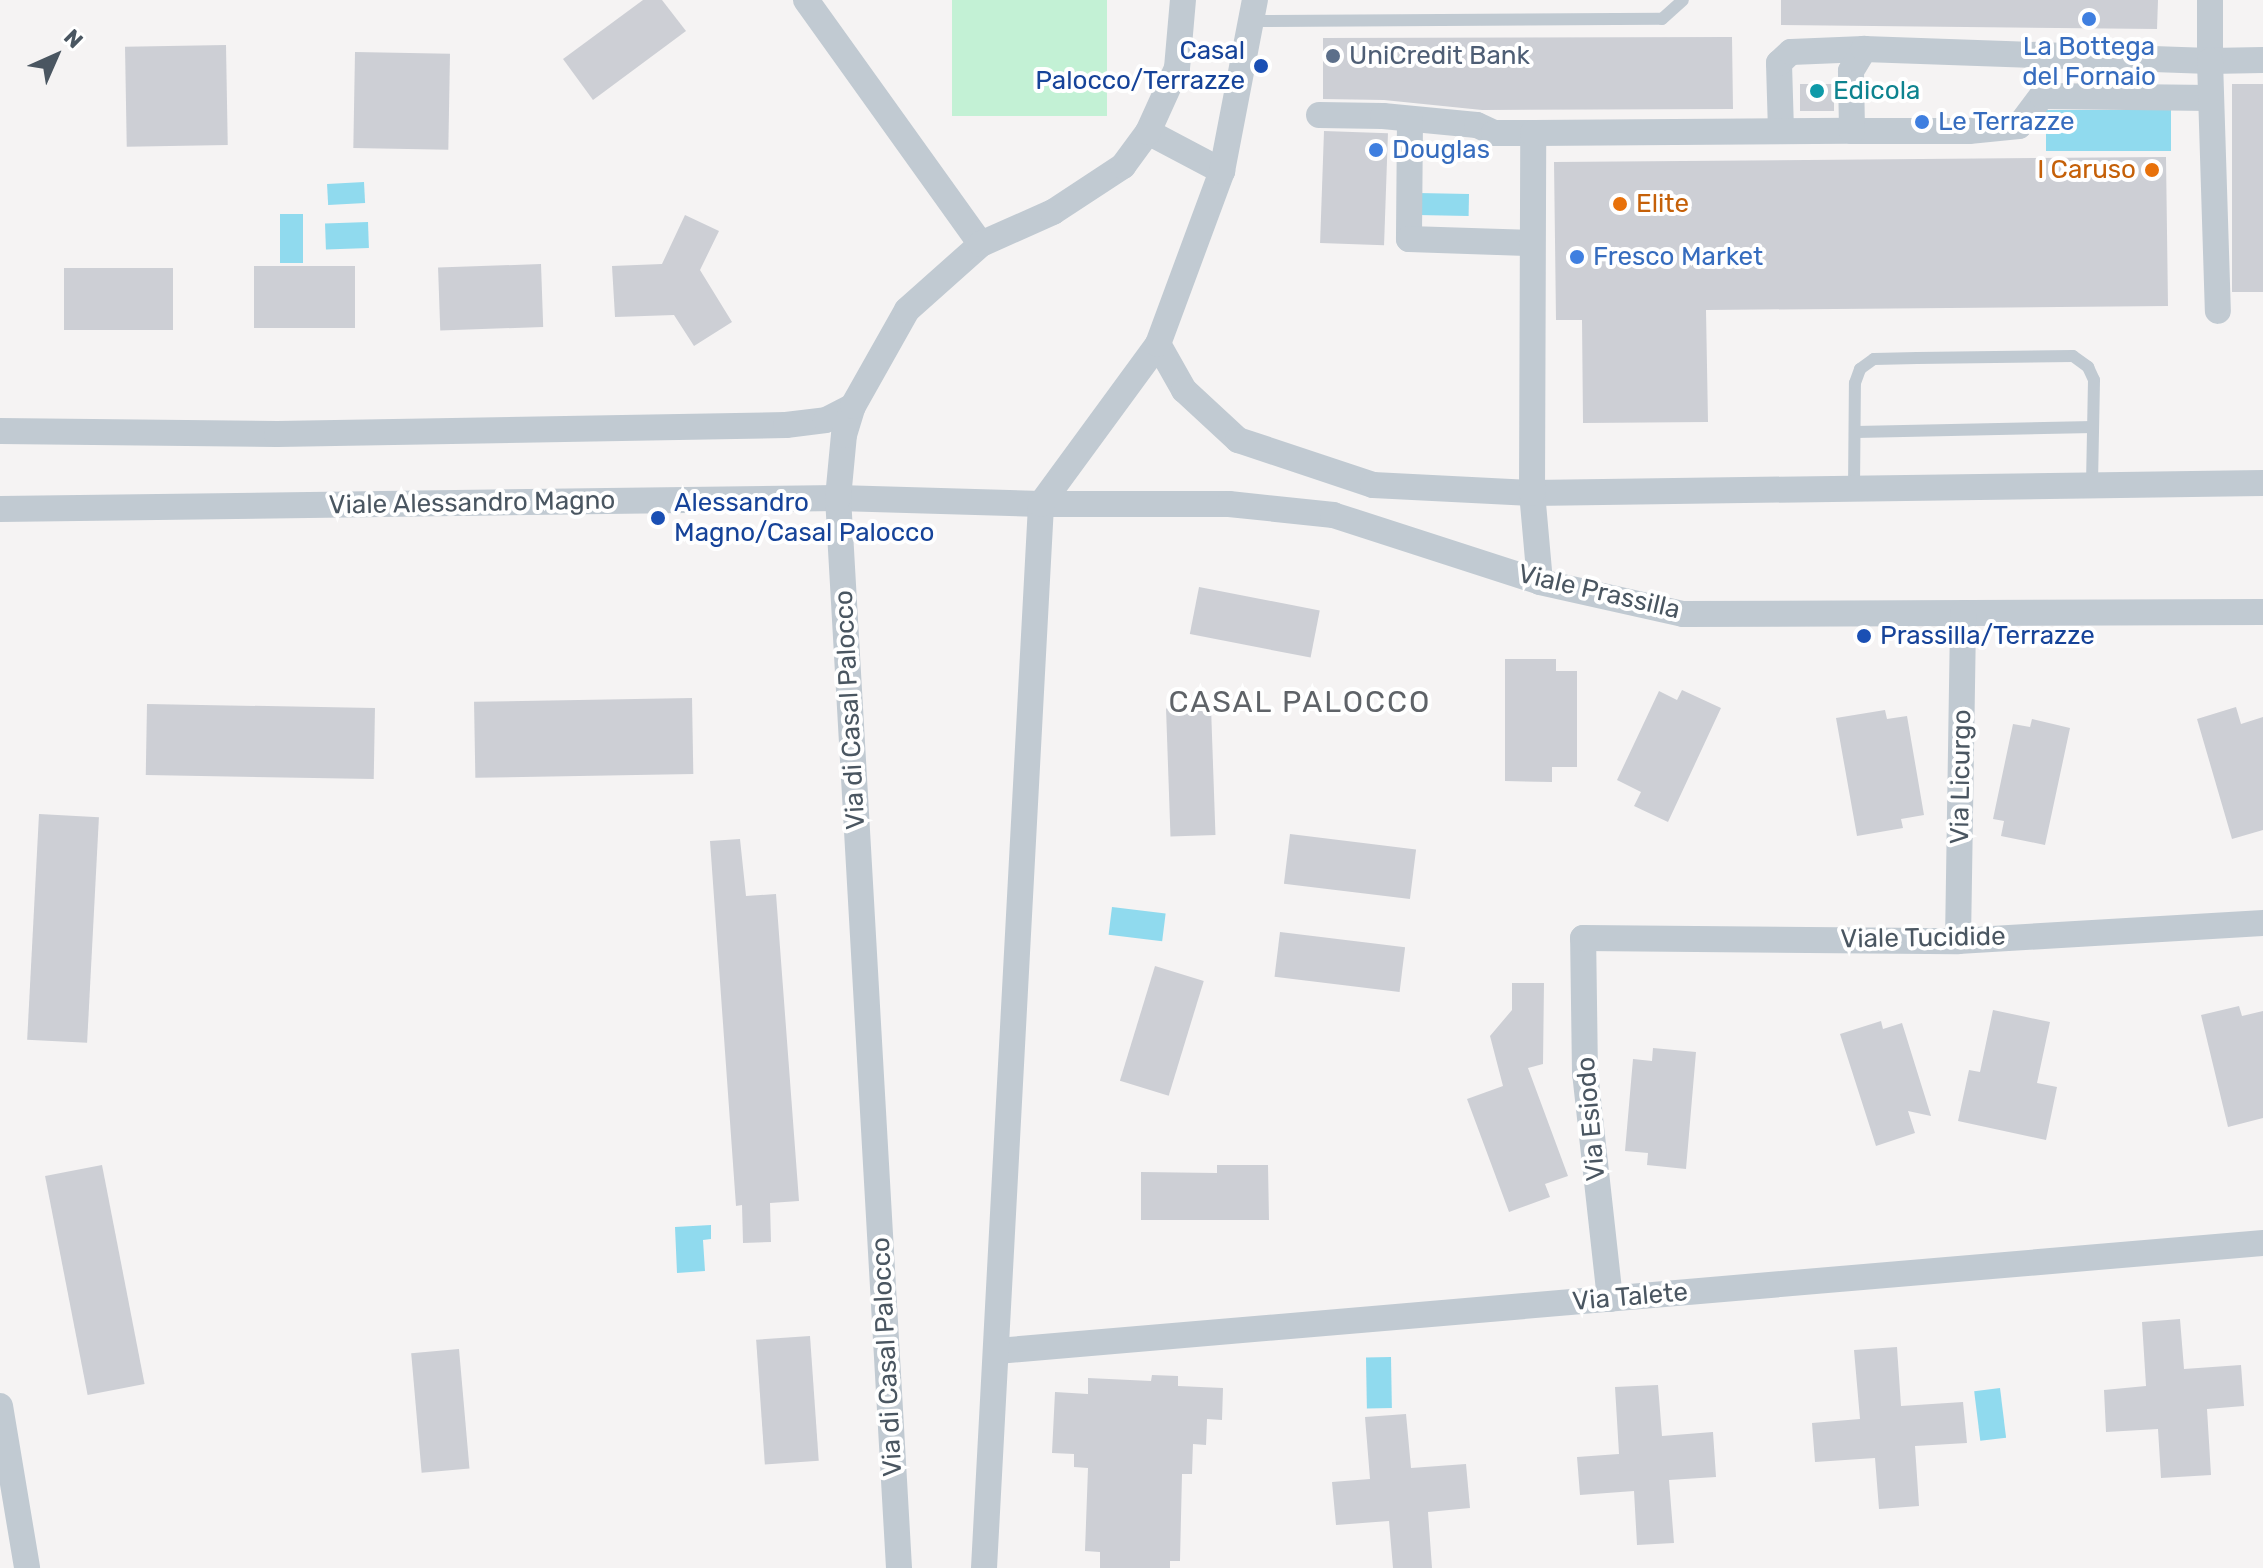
<!DOCTYPE html>
<style>
body{margin:0}
#map{position:relative;width:2263px;height:1568px;overflow:hidden;background:#f5f3f3;font-family:Rubik,sans-serif}
div>[style]{position:absolute}
.green>*{inset:0;background:#c3f1d5;transform-origin:0 0}
.water>*{inset:0;background:#90daee;transform-origin:0 0}
.building>*{inset:0;background:#cdcfd5;transform-origin:0 0}
.lane>*{height:12px;margin:-6px;padding:0 6px;transform-origin:6px;border-radius:6px;background:#c1cad2}
.street>*{height:26px;margin:-13px;padding:0 13px;transform-origin:13px;border-radius:13px;background:#c1cad2}
.dots>*{width:22px;height:22px;translate:-50% -50%;box-sizing:border-box;border:4px solid #fff;border-radius:50%}
span{translate:-50% -50%;white-space:nowrap;text-align:center;line-height:1.15;-webkit-text-stroke:8px #fff;paint-order:stroke}
.shop-label{font-size:26px;color:#366cbe}
.left{translate:0 -50%;text-align:left}
.transit-label{font-size:26px;color:#164399}
.right{translate:-100% -50%;text-align:right}
.service-label{font-size:26px;color:#4e5e75}
.culture-label{font-size:26px;color:#0d838f}
.food-label{font-size:26px;color:#c56008}
.street-label{font-size:26px;color:#4a5661}
.quarter-label{font-size:30px;color:#5f6368;letter-spacing:2px}
.north{position:absolute;left:16px;top:16px;width:80px;height:80px;-webkit-text-stroke:6px #fff;paint-order:stroke;rotate:45deg;font-size:22px;font-weight:700;line-height:32px;text-align:center;color:#4a5661}
.north::after{content:'';display:block;margin:auto;width:28px;height:36px;background:#4a5661;clip-path:polygon(50% 0,100% 100%,50% 72%,0 100%)}
</style>
<div id="map">
<div class="green">
<i style="left:952px;top:0;width:155px;height:116px"></i>
</div>
<div class="water">
<i style="left:2046px;top:110px;width:125px;height:41px"></i>
<i style="left:364px;top:182px;width:21px;height:37px;rotate:87deg"></i>
<i style="left:1418px;top:193px;width:51px;height:22px;rotate:1deg"></i>
<i style="left:280px;top:214px;width:23px;height:49px"></i>
<i style="left:368px;top:222px;width:26px;height:43px;rotate:88deg"></i>
<i style="left:1112px;top:907px;width:54px;height:28px;rotate:7deg"></i>
<i style="clip-path:polygon(711px 1225px,711px 1239px,703px 1240px,705px 1271px,677px 1273px,675px 1227px)"></i>
<i style="left:1391px;top:1357px;width:51px;height:25px;rotate:89deg"></i>
<i style="left:2000px;top:1388px;width:50px;height:26px;rotate:83deg"></i>
</div>
<div class="building">
<i style="clip-path:polygon(643px 0,662px 0,686px 31px,593px 100px,563px 59px)"></i>
<i style="clip-path:polygon(1781px 0,2158px 0,2157px 29px,1781px 25px)"></i>
<i style="clip-path:polygon(1732px 37px,1733px 109px,1482px 110px,1384px 100px,1323px 99px,1323px 38px)"></i>
<i style="left:226px;top:45px;width:100px;height:101px;rotate:89deg"></i>
<i style="left:355px;top:52px;width:95px;height:96px;rotate:1deg"></i>
<i style="left:1800px;top:84px;width:34px;height:27px"></i>
<i style="left:2232px;top:84px;width:31px;height:208px"></i>
<i style="left:1324px;top:131px;width:64px;height:112px;rotate:2deg"></i>
<i style="clip-path:polygon(2166px 157px,2168px 306px,1706px 310px,1708px 422px,1583px 423px,1582px 320px,1556px 320px,1554px 162px)"></i>
<i style="clip-path:polygon(685px 215px,719px 231px,700px 270px,732px 322px,694px 346px,674px 315px,615px 317px,612px 266px,662px 264px)"></i>
<i style="left:541px;top:264px;width:63px;height:103px;rotate:88deg"></i>
<i style="left:355px;top:266px;width:62px;height:101px;rotate:90deg"></i>
<i style="left:173px;top:268px;width:62px;height:109px;rotate:90deg"></i>
<i style="left:1199px;top:587px;width:123px;height:48px;rotate:11deg"></i>
<i style="clip-path:polygon(1505px 659px,1556px 659px,1556px 671px,1577px 671px,1577px 767px,1552px 767px,1552px 782px,1505px 781px)"></i>
<i style="clip-path:polygon(1682px 690px,1721px 708px,1668px 822px,1634px 806px,1641px 792px,1617px 780px,1659px 691px,1677px 700px)"></i>
<i style="left:692px;top:698px;width:76px;height:218px;rotate:89deg"></i>
<i style="left:147px;top:704px;width:228px;height:71px;rotate:1deg"></i>
<i style="left:1211px;top:707px;width:128px;height:45px;rotate:88deg"></i>
<i style="clip-path:polygon(2236px 707px,2241px 724px,2263px 717px,2263px 830px,2232px 839px,2197px 719px)"></i>
<i style="clip-path:polygon(1885px 710px,1887px 719px,1907px 716px,1924px 815px,1901px 819px,1903px 828px,1857px 836px,1836px 718px)"></i>
<i style="clip-path:polygon(2032px 719px,2070px 728px,2045px 845px,2001px 836px,2004px 821px,1993px 819px,2013px 724px,2030px 727px)"></i>
<i style="left:39px;top:814px;width:60px;height:226px;rotate:3deg"></i>
<i style="left:1290px;top:834px;width:127px;height:50px;rotate:7deg"></i>
<i style="clip-path:polygon(740px 839px,746px 896px,776px 894px,799px 1201px,770px 1203px,771px 1242px,743px 1243px,742px 1205px,736px 1206px,710px 841px)"></i>
<i style="left:1280px;top:932px;width:126px;height:45px;rotate:7deg"></i>
<i style="left:1155px;top:966px;width:51px;height:120px;rotate:17deg"></i>
<i style="clip-path:polygon(1512px 983px,1544px 983px,1543px 1064px,1528px 1068px,1568px 1176px,1545px 1184px,1550px 1197px,1509px 1212px,1467px 1099px,1503px 1086px,1490px 1036px,1512px 1010px)"></i>
<i style="clip-path:polygon(2239px 1006px,2242px 1016px,2263px 1011px,2263px 1118px,2228px 1127px,2201px 1015px)"></i>
<i style="clip-path:polygon(1993px 1010px,2050px 1022px,2037px 1083px,2057px 1087px,2046px 1140px,1958px 1121px,1969px 1070px,1980px 1072px)"></i>
<i style="clip-path:polygon(1881px 1021px,1883px 1029px,1902px 1023px,1931px 1116px,1908px 1111px,1915px 1133px,1876px 1146px,1840px 1034px)"></i>
<i style="clip-path:polygon(1653px 1048px,1696px 1052px,1686px 1169px,1647px 1165px,1648px 1153px,1625px 1151px,1633px 1059px,1652px 1061px)"></i>
<i style="left:102px;top:1165px;width:223px;height:58px;rotate:79deg"></i>
<i style="clip-path:polygon(1217px 1165px,1268px 1165px,1269px 1220px,1141px 1220px,1141px 1172px,1217px 1173px)"></i>
<i style="clip-path:polygon(2180px 1319px,2184px 1369px,2241px 1365px,2244px 1406px,2207px 1409px,2211px 1475px,2161px 1478px,2158px 1429px,2106px 1432px,2104px 1390px,2146px 1386px,2142px 1322px)"></i>
<i style="left:810px;top:1336px;width:125px;height:54px;rotate:86deg"></i>
<i style="clip-path:polygon(1897px 1347px,1901px 1406px,1963px 1402px,1967px 1443px,1915px 1446px,1919px 1506px,1879px 1509px,1875px 1458px,1815px 1462px,1812px 1423px,1860px 1419px,1854px 1350px)"></i>
<i style="left:459px;top:1349px;width:120px;height:48px;rotate:85deg"></i>
<i style="clip-path:polygon(1152px 1375px,1178px 1376px,1178px 1386px,1223px 1388px,1222px 1420px,1207px 1419px,1206px 1445px,1193px 1444px,1192px 1474px,1182px 1474px,1180px 1561px,1170px 1561px,1170px 1568px,1100px 1568px,1100px 1552px,1085px 1551px,1088px 1468px,1074px 1467px,1074px 1454px,1052px 1453px,1055px 1392px,1088px 1394px,1088px 1378px,1151px 1381px)"></i>
<i style="clip-path:polygon(1658px 1385px,1662px 1436px,1713px 1432px,1716px 1477px,1669px 1480px,1674px 1543px,1637px 1545px,1634px 1491px,1580px 1495px,1577px 1457px,1619px 1454px,1615px 1387px)"></i>
<i style="clip-path:polygon(1406px 1414px,1411px 1468px,1466px 1464px,1470px 1508px,1428px 1512px,1432px 1568px,1393px 1568px,1389px 1521px,1336px 1525px,1332px 1482px,1370px 1479px,1365px 1417px)"></i>
</div>
<div class="lane">
<i style="left:1253px;top:21px;width:409px;rotate:-0.3deg"></i>
<i style="left:1662px;top:19px;width:28px;rotate:-42deg"></i>
<i style="left:1856px;top:432px;width:237px;rotate:-1.2deg"></i>
<i style="left:1854px;top:489px;width:106px;rotate:-89.5deg"></i>
<i style="left:1855px;top:383px;width:15px;rotate:-70deg"></i>
<i style="left:1860px;top:369px;width:17px;rotate:-36deg"></i>
<i style="left:1874px;top:359px;width:43px;rotate:-1.3deg"></i>
<i style="left:1917px;top:358px;width:156px;rotate:-0.7deg"></i>
<i style="left:2073px;top:356px;width:19px;rotate:36deg"></i>
<i style="left:2088px;top:367px;width:14px;rotate:65deg"></i>
<i style="left:2094px;top:380px;width:106px;rotate:91.1deg"></i>
</div>
<div class="street">
<i style="left:806px;top:0;width:300px;rotate:54.4deg"></i>
<i style="left:2210px;top:0;width:61px;rotate:90deg"></i>
<i style="left:2210px;top:61px;width:53px;rotate:-1.1deg"></i>
<i style="left:1319px;top:115px;width:64px;rotate:0.9deg"></i>
<i style="left:1383px;top:116px;width:94px;rotate:5.5deg"></i>
<i style="left:1477px;top:125px;width:19px;rotate:25deg"></i>
<i style="left:1494px;top:133px;width:39px"></i>
<i style="left:1410px;top:119px;width:120px;rotate:90.5deg"></i>
<i style="left:1409px;top:239px;width:123px;rotate:1.9deg"></i>
<i style="left:1781px;top:131px;width:68px;rotate:-91.7deg"></i>
<i style="left:1779px;top:63px;width:16px;rotate:-43deg"></i>
<i style="left:1791px;top:52px;width:73px;rotate:-2.4deg"></i>
<i style="left:1852px;top:131px;width:117px"></i>
<i style="left:1969px;top:131px;width:50px;rotate:-5.7deg"></i>
<i style="left:2019px;top:126px;width:38px;rotate:-53deg"></i>
<i style="left:2042px;top:96px;width:169px;rotate:0.7deg"></i>
<i style="left:1148px;top:132px;width:84px;rotate:27.8deg"></i>
<i style="left:1158px;top:344px;width:53px;rotate:60.5deg"></i>
<i style="left:1184px;top:390px;width:74px;rotate:42.8deg"></i>
<i style="left:1238px;top:440px;width:142px;rotate:18.4deg"></i>
<i style="left:1373px;top:485px;width:159px;rotate:2.9deg"></i>
<i style="left:1532px;top:493px;width:731px;rotate:-0.78deg"></i>
<i style="left:0;top:431px;width:277px;rotate:0.6deg"></i>
<i style="left:277px;top:434px;width:509px;rotate:-1.01deg"></i>
<i style="left:786px;top:425px;width:40px;rotate:-7.1deg"></i>
<i style="left:826px;top:420px;width:30px;rotate:-27deg"></i>
<i style="left:0;top:509px;width:838px;rotate:-0.75deg"></i>
<i style="left:838px;top:498px;width:203px;rotate:1.7deg"></i>
<i style="left:1041px;top:504px;width:188px"></i>
<i style="left:1229px;top:504px;width:105px;rotate:6deg"></i>
<i style="left:1333px;top:515px;width:218px;rotate:17.9deg"></i>
<i style="left:1540px;top:582px;width:147px;rotate:12.6deg"></i>
<i style="left:1683px;top:614px;width:580px;rotate:-0.2deg"></i>
<i style="left:1540px;top:582px;width:89px;rotate:-95.1deg"></i>
<i style="left:1532px;top:493px;width:360px;rotate:-89.8deg"></i>
<i style="left:1533px;top:133px;width:319px;rotate:-0.4deg"></i>
<i style="left:1852px;top:131px;width:60px;rotate:-91deg"></i>
<i style="left:1851px;top:71px;width:26px;rotate:-59deg"></i>
<i style="left:1864px;top:49px;width:346px;rotate:2deg"></i>
<i style="left:2210px;top:61px;width:250px;rotate:88.2deg"></i>
<i style="left:1958px;top:941px;width:328px;rotate:-89.1deg"></i>
<i style="left:1610px;top:1299px;width:226px;rotate:-96.3deg"></i>
<i style="left:1585px;top:1074px;width:136px;rotate:-90.8deg"></i>
<i style="left:1583px;top:938px;width:375px;rotate:0.5deg"></i>
<i style="left:1958px;top:941px;width:306px;rotate:-3.4deg"></i>
<i style="left:997px;top:1351px;width:1271px;rotate:-4.88deg"></i>
<i style="left:0;top:1406px;width:164px;rotate:80.5deg"></i>
<i style="left:899px;top:1568px;width:1072px;rotate:-93.26deg"></i>
<i style="left:838px;top:498px;width:63px;rotate:-84.6deg"></i>
<i style="left:844px;top:435px;width:30px;rotate:-73deg"></i>
<i style="left:853px;top:406px;width:110px;rotate:-60.6deg"></i>
<i style="left:907px;top:310px;width:99px;rotate:-41.7deg"></i>
<i style="left:981px;top:244px;width:79px;rotate:-24deg"></i>
<i style="left:1053px;top:212px;width:84px;rotate:-33.3deg"></i>
<i style="left:1123px;top:166px;width:42px;rotate:-53.7deg"></i>
<i style="left:1148px;top:132px;width:70px;rotate:-65.6deg"></i>
<i style="left:1177px;top:68px;width:68px;rotate:-85deg"></i>
<i style="left:984px;top:1568px;width:1066px;rotate:-86.93deg"></i>
<i style="left:1041px;top:504px;width:198px;rotate:-53.8deg"></i>
<i style="left:1158px;top:344px;width:184px;rotate:-69.7deg"></i>
<i style="left:1222px;top:171px;width:174px;rotate:-79.1deg"></i>
</div>
<div class="dots">
<i style="left:2089px;top:19px;background:#3f7fe0"></i>
<i style="left:1333px;top:56px;background:#5c6f8a"></i>
<i style="left:1261px;top:66px;background:#1a4fb4"></i>
<i style="left:1817px;top:91px;background:#0f9aa8"></i>
<i style="left:1922px;top:122px;background:#3f7fe0"></i>
<i style="left:1376px;top:150px;background:#3f7fe0"></i>
<i style="left:2152px;top:170px;background:#e8710a"></i>
<i style="left:1620px;top:204px;background:#e8710a"></i>
<i style="left:1577px;top:257px;background:#3f7fe0"></i>
<i style="left:658px;top:518px;background:#1a4fb4"></i>
<i style="left:1864px;top:636px;background:#1a4fb4"></i>
</div>
<div class="shop-label">
<span style="left:2089px;top:62px">La Bottega<br>del Fornaio</span>
<span class="left" style="left:1938px;top:122px">Le Terrazze</span>
<span class="left" style="left:1392px;top:150px">Douglas</span>
<span class="left" style="left:1593px;top:257px">Fresco Market</span>
</div>
<div class="transit-label">
<span class="right" style="left:1245px;top:66px">Casal<br>Palocco/Terrazze</span>
<span class="left" style="left:674px;top:518px">Alessandro<br>Magno/Casal Palocco</span>
<span class="left" style="left:1880px;top:636px">Prassilla/Terrazze</span>
</div>
<div class="service-label">
<span class="left" style="left:1349px;top:56px">UniCredit Bank</span>
</div>
<div class="culture-label">
<span class="left" style="left:1833px;top:91px">Edicola</span>
</div>
<div class="food-label">
<span class="right" style="left:2136px;top:170px">I Caruso</span>
<span class="left" style="left:1636px;top:204px">Elite</span>
</div>
<div class="street-label">
<span style="left:472px;top:503px;rotate:-1deg">Viale Alessandro Magno</span>
<span style="left:1599px;top:592px;rotate:13deg">Viale Prassilla</span>
<span style="left:850px;top:710px;rotate:-93deg">Via di Casal Palocco</span>
<span style="left:1961px;top:777px;rotate:-89deg">Via Licurgo</span>
<span style="left:1923px;top:938px;rotate:-1deg">Viale Tucidide</span>
<span style="left:1591px;top:1119px;rotate:-95deg">Via Esiodo</span>
<span style="left:1630px;top:1297px;rotate:-5deg">Via Talete</span>
<span style="left:887px;top:1357px;rotate:-93deg">Via di Casal Palocco</span>
</div>
<div class="quarter-label">
<span style="left:1300px;top:702px">CASAL PALOCCO</span>
</div>
<div class="north">N</div>
</div>
